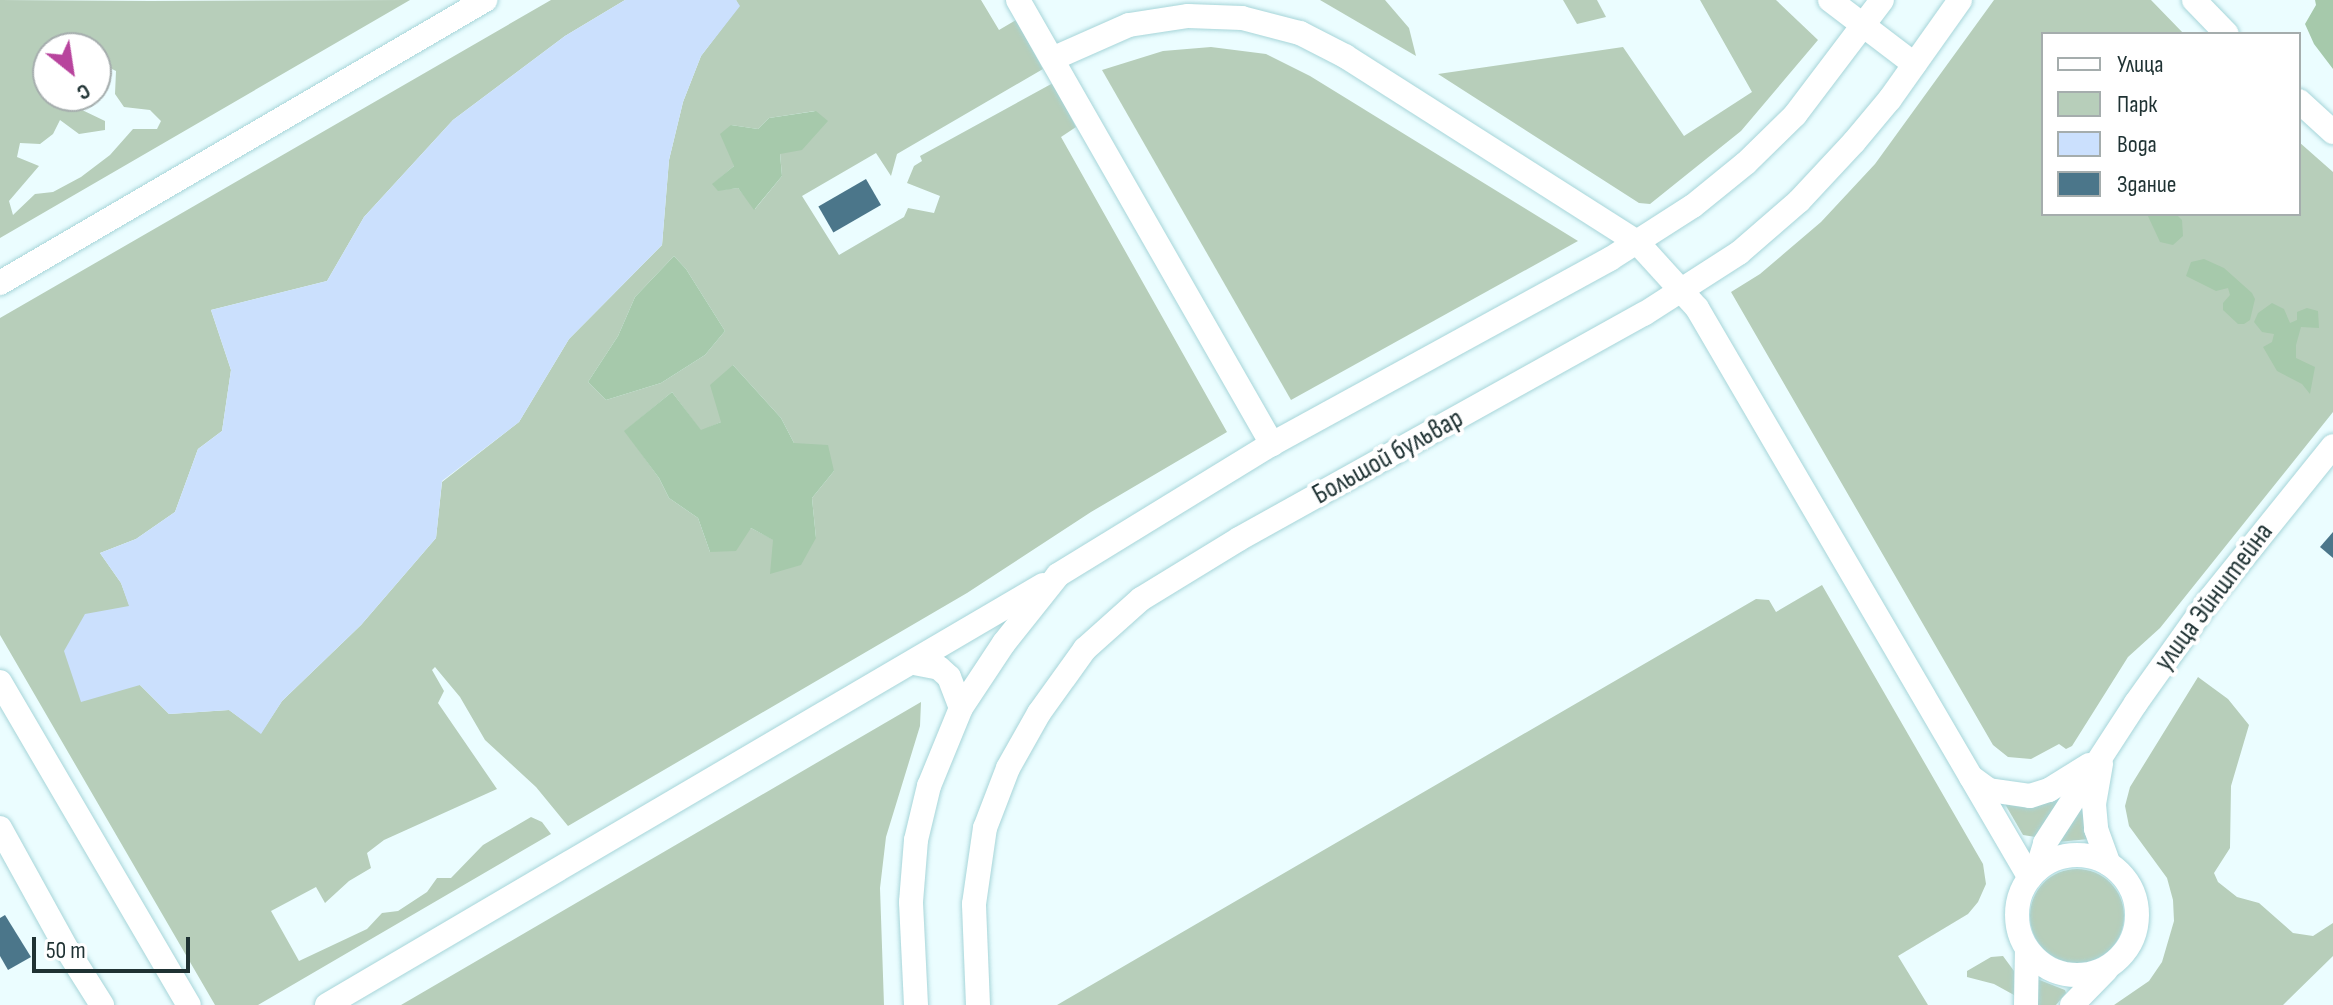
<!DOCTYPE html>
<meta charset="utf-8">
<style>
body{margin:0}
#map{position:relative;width:2333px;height:1005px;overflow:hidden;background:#ebfdff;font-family:"Sofia Sans Condensed",sans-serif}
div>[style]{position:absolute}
.green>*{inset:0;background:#b7ceba}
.round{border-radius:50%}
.forest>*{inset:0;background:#a6c9ab}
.water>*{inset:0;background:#cbe0fd}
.building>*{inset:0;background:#4b768a;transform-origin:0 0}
.roads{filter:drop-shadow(0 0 2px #a7d5d9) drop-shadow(0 0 2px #a7d5d9)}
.minor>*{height:24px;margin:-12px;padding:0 12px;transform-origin:12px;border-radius:12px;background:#fff}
.minor>.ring{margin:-12px;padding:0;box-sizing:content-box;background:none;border:24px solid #fff;border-radius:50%}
span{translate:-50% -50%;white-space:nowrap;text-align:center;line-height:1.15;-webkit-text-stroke:8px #fff;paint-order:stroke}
.street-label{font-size:28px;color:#1f3233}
.legend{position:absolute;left:2041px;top:32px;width:260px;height:184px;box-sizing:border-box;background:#fff;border:2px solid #a5adad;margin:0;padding:10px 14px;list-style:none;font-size:24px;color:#1f3233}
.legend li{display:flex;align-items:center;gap:16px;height:40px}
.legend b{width:40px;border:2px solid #a5adad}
.north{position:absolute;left:32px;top:32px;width:80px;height:80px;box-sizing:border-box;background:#fff;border:2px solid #a5adad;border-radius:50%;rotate:150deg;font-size:22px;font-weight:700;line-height:32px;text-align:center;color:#1f3233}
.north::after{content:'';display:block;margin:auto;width:28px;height:36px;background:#b8449d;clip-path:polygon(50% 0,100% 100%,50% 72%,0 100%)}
.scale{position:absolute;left:32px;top:937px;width:158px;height:36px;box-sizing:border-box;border:4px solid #1f3233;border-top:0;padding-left:10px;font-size:24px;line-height:28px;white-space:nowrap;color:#1f3233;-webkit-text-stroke:6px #fff;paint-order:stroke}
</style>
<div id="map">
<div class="green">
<i style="clip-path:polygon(evenodd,0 0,150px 1px,410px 0,0 238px,0 0,48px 48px,96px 48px,96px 66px,104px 65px,116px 71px,115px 94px,124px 107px,150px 110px,161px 121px,157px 129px,133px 129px,110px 155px,81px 177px,53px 192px,35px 194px,13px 215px,9px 201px,39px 166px,17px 157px,20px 143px,40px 144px,53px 134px,60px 120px,79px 134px,105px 130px,105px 121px,80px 109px,86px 96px,48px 96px,48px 48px)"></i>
<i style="clip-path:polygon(evenodd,551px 0,625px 0,565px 36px,453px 120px,364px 217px,327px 281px,211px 310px,231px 370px,222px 431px,198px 449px,175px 512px,136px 539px,100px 553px,121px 583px,130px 607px,140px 685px,169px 714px,229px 710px,261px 733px,282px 701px,361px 625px,436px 538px,442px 482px,519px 422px,569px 339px,662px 245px,669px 160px,683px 102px,701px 56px,739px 6px,736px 0,981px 0,999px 30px,1016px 20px,1043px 69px,897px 154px,891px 176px,876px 153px,802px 196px,839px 255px,904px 217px,908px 208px,934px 213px,940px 196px,907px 183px,914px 166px,922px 161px,920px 156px,1053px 83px,1076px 127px,1061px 137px,1227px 432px,1091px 512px,967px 593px,568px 826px,536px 787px,485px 740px,460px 697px,435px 667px,432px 670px,444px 691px,438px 703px,497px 789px,384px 840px,367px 853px,371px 868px,349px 881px,325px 903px,316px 887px,271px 911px,299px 961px,367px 929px,382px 913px,398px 911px,427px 892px,437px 878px,451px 878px,483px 845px,531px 817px,542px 822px,551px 834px,258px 1005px,215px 1005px,0 635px,0 318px,551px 0,815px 111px,780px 153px,782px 176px,755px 209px,738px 188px,718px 190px,713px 184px,734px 166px,731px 125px,758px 129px,769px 118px,815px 111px,551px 0,674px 256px,686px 269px,725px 331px,705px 355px,661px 383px,606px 400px,588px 382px,618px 336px,635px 297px,674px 256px,551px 0,733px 365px,781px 418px,794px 443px,834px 471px,812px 498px,816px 538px,774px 540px,751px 528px,710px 552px,698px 518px,669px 498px,659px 478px,625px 431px,672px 392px,701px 431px,721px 422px,733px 365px)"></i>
<i style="clip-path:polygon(1320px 0,1385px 0,1409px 28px,1416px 56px)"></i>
<i style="clip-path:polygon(1563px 0,1597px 0,1606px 17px,1577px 24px)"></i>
<i style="clip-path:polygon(1700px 0,1776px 0,1818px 40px,1741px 131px,1650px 204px,1639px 203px,1438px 74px,1623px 47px,1684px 136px,1752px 92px)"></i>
<i style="clip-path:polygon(1994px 0,2151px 0,2184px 34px,2043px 34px,2043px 214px,2299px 214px,2299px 142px,2333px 172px,2333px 412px,2160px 628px,2128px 657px,2072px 746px,2066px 749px,2059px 744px,2031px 759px,2008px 757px,1993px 745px,1731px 292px,1760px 274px,1821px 222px,1875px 164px)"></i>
<i style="clip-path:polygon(1211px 47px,1266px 54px,1310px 76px,1578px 241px,1291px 400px,1102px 70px,1163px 51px)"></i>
<i style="clip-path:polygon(1822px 585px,1983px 864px,1986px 884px,1978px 902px,1968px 914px,1898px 956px,1928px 1005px,1057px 1005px,1756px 599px,1769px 600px,1776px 612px)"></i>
<i style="clip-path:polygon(2198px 677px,2228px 699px,2249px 725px,2231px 786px,2230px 848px,2214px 873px,2218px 882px,2237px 897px,2259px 903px,2293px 933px,2313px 936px,2333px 923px,2333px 956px,2283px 1005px,2114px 1005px,2149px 981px,2162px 962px,2174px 921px,2173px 900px,2167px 878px,2129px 826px,2125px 806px,2130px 787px)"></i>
<i style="clip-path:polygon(921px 702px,920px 726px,886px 837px,880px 888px,884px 1005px,401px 1005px)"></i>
<i style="clip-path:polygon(2058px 798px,2060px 801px,2036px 837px,2023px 835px,2005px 804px)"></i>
<i style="clip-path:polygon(2082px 802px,2089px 839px,2058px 842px)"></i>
<i class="round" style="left:2030px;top:869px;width:94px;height:94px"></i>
<i style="clip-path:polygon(2003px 956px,2014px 971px,2014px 995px,1994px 984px,1967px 977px,1967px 971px,1991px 957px)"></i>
<i style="clip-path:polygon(2037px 979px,2065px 990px,2066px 993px,2056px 1005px,2033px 1005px)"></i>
</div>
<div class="forest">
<i style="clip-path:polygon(2315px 0,2333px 0,2333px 69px,2314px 44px,2305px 24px,2316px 5px)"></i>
<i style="clip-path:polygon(816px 111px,828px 121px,802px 150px,780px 154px,782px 176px,754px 210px,738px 188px,718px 191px,712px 184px,734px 166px,720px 134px,731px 125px,758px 129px,769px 118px)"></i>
<i style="clip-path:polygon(2147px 214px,2176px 214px,2182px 220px,2183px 236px,2173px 245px,2160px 242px)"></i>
<i style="clip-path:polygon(674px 256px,686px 269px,725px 331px,705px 355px,661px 383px,606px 400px,588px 382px,618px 336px,635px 297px)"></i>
<i style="clip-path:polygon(2204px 259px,2224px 268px,2252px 293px,2255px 299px,2250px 320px,2244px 324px,2238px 324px,2223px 310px,2223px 303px,2230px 295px,2228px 288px,2216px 291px,2186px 276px,2191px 262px)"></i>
<i style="clip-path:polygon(2272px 303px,2284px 309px,2290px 323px,2297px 320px,2297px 312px,2307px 308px,2318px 311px,2319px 328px,2301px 327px,2296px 345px,2296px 358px,2315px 367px,2310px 394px,2302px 384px,2277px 371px,2263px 347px,2272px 342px,2274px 334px,2262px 332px,2254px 322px,2258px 313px)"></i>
<i style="clip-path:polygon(733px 365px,781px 418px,794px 443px,828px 445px,834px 471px,812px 498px,816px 538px,801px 565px,770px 574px,773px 540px,751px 528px,736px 551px,710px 552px,698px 518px,669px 498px,659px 478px,624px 431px,672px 392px,701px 430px,721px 422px,710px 385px)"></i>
</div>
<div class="water">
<i style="clip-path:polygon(625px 0,736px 0,740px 6px,701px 56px,683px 102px,669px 160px,662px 245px,569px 339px,519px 422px,442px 481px,436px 538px,361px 625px,282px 701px,261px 734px,229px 710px,169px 714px,140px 685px,81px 702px,64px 651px,85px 614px,129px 606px,121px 583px,100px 553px,136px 539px,175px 512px,198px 449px,222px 431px,231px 370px,211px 310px,327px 281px,364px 217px,453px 120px,565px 36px)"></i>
</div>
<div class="building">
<i style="left:866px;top:179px;width:30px;height:55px;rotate:60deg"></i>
<i style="clip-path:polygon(2333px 532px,2333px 558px,2320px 547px)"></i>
<i style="clip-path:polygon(5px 915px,31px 957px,8px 970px,0 956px,0 918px)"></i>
</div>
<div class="roads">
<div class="minor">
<i style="left:1018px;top:0;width:512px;rotate:60.23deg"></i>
<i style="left:1830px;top:0;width:106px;rotate:37.3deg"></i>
<i style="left:2194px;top:0;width:47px;rotate:45.9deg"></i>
<i style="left:1052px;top:59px;width:84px;rotate:-23.8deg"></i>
<i style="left:1129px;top:25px;width:60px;rotate:-8.7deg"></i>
<i style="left:1188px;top:16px;width:54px;rotate:2.1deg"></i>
<i style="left:1242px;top:18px;width:60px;rotate:14.5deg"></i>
<i style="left:1300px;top:33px;width:51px;rotate:27.1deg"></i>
<i style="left:1345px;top:56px;width:346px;rotate:32.5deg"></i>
<i style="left:1637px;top:242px;width:89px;rotate:47.7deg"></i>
<i style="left:1697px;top:308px;width:660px;rotate:59.71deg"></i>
<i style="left:2299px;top:101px;width:46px;rotate:42.4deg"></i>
<i style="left:0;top:283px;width:562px;rotate:-30.26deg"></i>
<i style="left:914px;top:663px;width:25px;rotate:11deg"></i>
<i style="left:939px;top:668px;width:13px;rotate:42deg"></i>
<i style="left:949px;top:677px;width:33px;rotate:69deg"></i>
<i style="left:0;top:682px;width:374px;rotate:59.7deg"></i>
<i style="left:2101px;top:764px;width:41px;rotate:99.9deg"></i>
<i style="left:2094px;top:804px;width:25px;rotate:85deg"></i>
<i style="left:2096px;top:829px;width:37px;rotate:70deg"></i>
<i style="left:1971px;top:777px;width:22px;rotate:36deg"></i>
<i style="left:1989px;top:790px;width:41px;rotate:8.3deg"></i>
<i style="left:2030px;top:796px;width:20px;rotate:-18deg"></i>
<i style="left:2049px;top:790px;width:47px;rotate:-32deg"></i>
<i style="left:0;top:828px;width:141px;rotate:61.1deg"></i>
<i style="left:68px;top:951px;width:64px;rotate:57.8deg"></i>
<i class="ring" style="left:2017px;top:855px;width:96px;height:96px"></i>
<i style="left:2037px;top:870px;width:28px;rotate:-73deg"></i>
<i style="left:2045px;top:843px;width:167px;rotate:-57deg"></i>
<i style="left:2136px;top:703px;width:128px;rotate:-54.6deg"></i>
<i style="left:2210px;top:599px;width:196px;rotate:-51.2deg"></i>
<i style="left:327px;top:1005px;width:830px;rotate:-30.4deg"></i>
<i style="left:916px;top:1005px;width:103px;rotate:-92.8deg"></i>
<i style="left:911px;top:902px;width:62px;rotate:-85.4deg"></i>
<i style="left:916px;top:840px;width:56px;rotate:-76.5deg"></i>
<i style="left:929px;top:786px;width:84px;rotate:-67.7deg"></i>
<i style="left:961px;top:708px;width:78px;rotate:-56.5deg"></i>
<i style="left:1004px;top:643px;width:87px;rotate:-51.5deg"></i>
<i style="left:1058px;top:575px;width:251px;rotate:-31.5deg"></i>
<i style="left:1272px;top:444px;width:385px;rotate:-28.7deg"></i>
<i style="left:1610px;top:259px;width:98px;rotate:-32.6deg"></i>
<i style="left:1693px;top:206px;width:68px;rotate:-39.1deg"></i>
<i style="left:1746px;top:163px;width:69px;rotate:-44.4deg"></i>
<i style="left:1795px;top:115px;width:144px;rotate:-52.9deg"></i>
<i style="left:978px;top:1005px;width:101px;rotate:-92.3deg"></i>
<i style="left:974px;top:904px;width:77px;rotate:-81.8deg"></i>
<i style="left:985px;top:828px;width:64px;rotate:-69deg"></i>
<i style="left:1008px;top:768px;width:63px;rotate:-60.6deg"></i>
<i style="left:1039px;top:713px;width:79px;rotate:-54.3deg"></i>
<i style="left:1085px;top:649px;width:75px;rotate:-41.8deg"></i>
<i style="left:1141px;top:599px;width:115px;rotate:-31.5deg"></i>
<i style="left:1239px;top:539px;width:463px;rotate:-29.1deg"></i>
<i style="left:1644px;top:314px;width:113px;rotate:-32.7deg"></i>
<i style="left:1739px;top:253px;width:79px;rotate:-40.9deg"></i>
<i style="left:1799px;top:201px;width:81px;rotate:-47deg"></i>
<i style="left:1854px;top:142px;width:56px;rotate:-50.1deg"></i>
<i style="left:1890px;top:99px;width:121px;rotate:-54.7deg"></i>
<i style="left:2026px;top:1005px;width:56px;rotate:-89deg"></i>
<i style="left:2072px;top:1005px;width:49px;rotate:-45.8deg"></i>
</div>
</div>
<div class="street-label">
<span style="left:1388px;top:457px;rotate:-29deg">Большой бульвар</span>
<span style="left:2214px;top:597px;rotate:-53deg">улица Эйнштейна</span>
</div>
<ul class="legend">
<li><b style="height:10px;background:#fff"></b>Улица</li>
<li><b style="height:22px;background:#b7ceba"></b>Парк</li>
<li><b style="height:22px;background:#cbe0fd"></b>Вода</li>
<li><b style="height:22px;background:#4b768a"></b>Здание</li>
</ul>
<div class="north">С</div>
<div class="scale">50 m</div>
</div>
